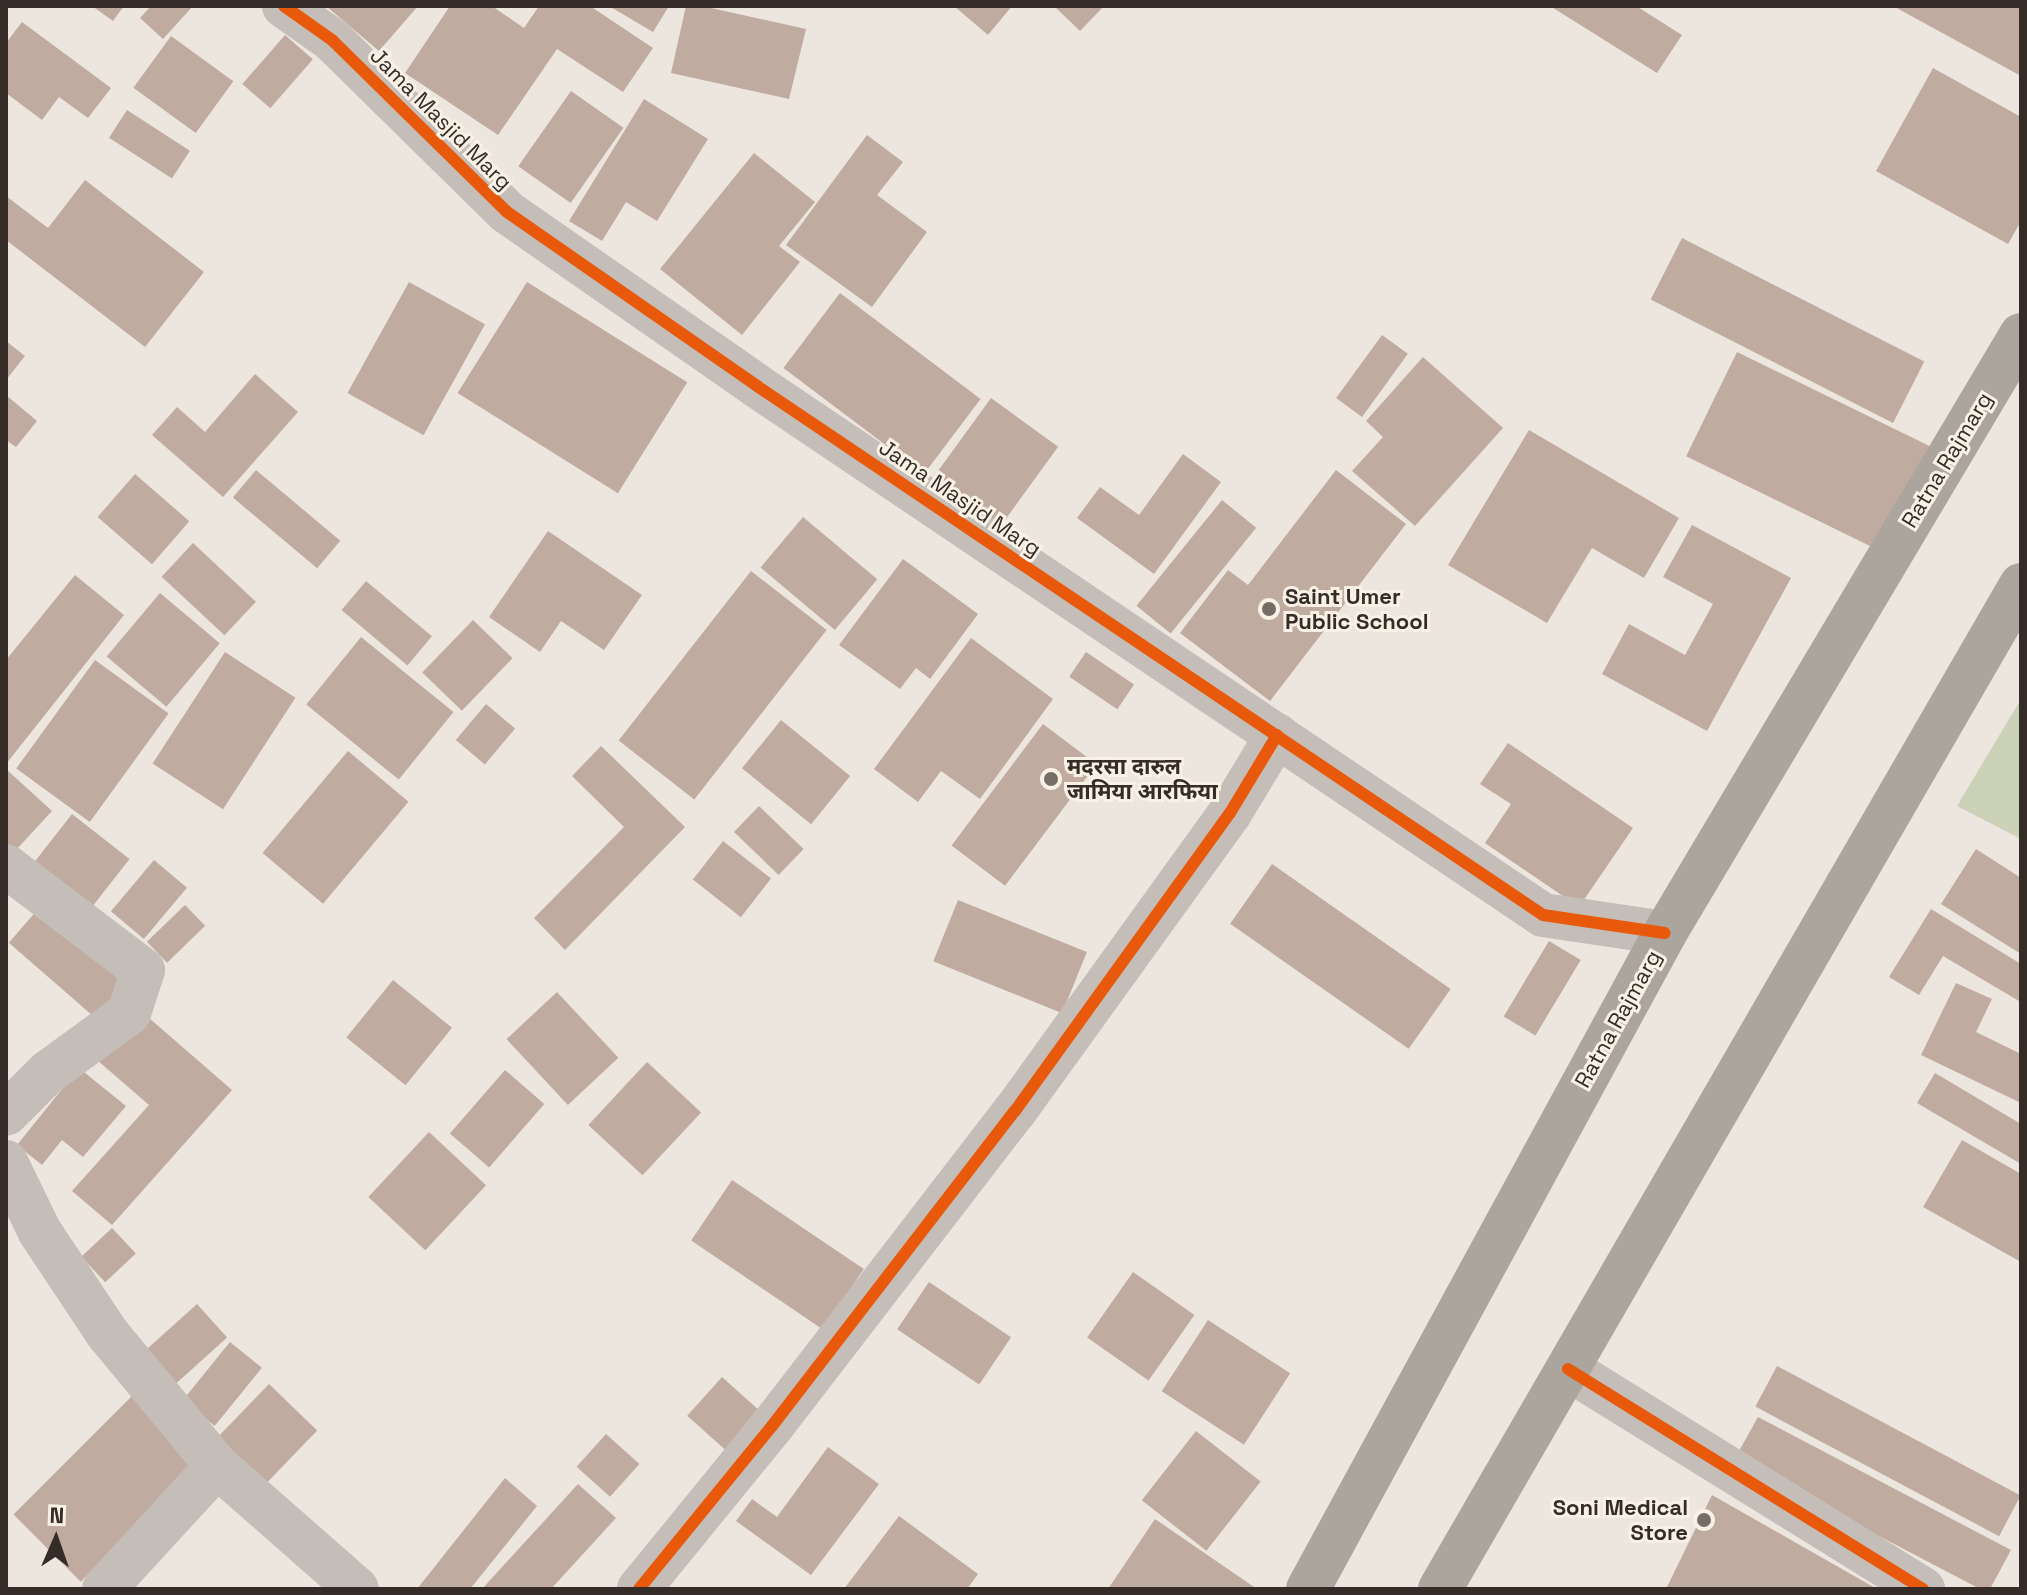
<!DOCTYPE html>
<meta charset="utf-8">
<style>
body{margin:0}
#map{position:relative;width:2027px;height:1595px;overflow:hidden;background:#ece6df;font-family:"Space Grotesk","Noto Sans Devanagari",sans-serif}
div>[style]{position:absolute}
.green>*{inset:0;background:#ccd2b8}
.building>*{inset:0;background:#c0aba0;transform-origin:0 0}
.street>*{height:44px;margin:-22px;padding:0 22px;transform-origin:22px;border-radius:22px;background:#c5beb8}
.highway>*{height:44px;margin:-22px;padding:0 22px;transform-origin:22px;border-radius:22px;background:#aba59e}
.cycleway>*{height:12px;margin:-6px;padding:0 6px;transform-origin:6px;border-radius:6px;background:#e8590c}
.dots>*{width:22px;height:22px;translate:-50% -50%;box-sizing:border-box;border:4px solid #f9f1e6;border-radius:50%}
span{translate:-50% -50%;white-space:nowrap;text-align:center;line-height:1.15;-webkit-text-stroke:6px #f9f1e6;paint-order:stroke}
.street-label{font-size:22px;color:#362c27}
.poi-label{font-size:22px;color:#362c27;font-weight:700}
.left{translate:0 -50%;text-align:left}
.right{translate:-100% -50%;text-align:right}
.frame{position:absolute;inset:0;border:8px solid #362c27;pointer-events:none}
.north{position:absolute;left:16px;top:1499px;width:80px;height:80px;-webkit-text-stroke:6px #f9f1e6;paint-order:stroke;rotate:2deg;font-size:22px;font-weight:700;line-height:32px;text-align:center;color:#362c27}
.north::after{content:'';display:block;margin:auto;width:28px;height:36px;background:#362c27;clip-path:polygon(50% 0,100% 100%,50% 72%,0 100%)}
</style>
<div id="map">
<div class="green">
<i style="clip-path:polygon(2021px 699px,2021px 839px,1957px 806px)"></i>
</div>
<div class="building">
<i style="clip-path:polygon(92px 6px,124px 6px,113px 21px)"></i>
<i style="clip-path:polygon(151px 6px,193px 6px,163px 39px,140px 18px)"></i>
<i style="clip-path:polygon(326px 6px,418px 6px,379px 51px)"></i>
<i style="clip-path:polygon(450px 6px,492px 6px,524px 28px,539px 6px,590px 6px,653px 48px,623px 92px,557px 49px,498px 135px,405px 73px)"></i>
<i style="clip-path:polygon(609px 6px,669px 6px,653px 32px)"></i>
<i style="clip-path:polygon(686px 6px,702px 6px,806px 29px,789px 99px,671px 73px)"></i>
<i style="clip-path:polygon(954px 6px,1012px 6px,988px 35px)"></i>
<i style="clip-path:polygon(1054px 6px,1104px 6px,1080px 31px)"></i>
<i style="clip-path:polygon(1550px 6px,1636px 6px,1682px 35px,1657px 73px)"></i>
<i style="clip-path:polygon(1893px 6px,2021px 6px,2021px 76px)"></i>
<i style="clip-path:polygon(22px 22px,111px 88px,88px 118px,59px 97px,42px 120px,6px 93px,6px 43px)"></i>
<i style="left:285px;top:35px;width:37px;height:65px;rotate:41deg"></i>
<i style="left:171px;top:36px;width:77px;height:64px;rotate:36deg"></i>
<i style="clip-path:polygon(1933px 68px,2021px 117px,2021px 221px,2008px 244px,1876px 171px)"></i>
<i style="left:571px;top:91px;width:64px;height:92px;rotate:35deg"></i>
<i style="clip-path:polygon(644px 99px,708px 139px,657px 221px,626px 202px,602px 241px,569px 221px)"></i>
<i style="left:127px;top:110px;width:75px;height:33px;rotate:33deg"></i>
<i style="clip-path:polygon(867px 135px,903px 162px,877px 195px,927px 232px,872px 307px,786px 245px)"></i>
<i style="clip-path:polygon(754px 153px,815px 202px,779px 246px,800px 262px,742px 335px,660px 269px)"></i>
<i style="clip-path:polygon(85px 180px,204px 272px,145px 347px,6px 240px,6px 196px,48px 228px)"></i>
<i style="left:1682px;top:238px;width:272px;height:69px;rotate:27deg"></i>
<i style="left:409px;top:282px;width:87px;height:127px;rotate:29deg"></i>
<i style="left:527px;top:282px;width:189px;height:131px;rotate:32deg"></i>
<i style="left:840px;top:293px;width:176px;height:94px;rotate:37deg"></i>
<i style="left:1382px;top:335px;width:32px;height:78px;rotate:36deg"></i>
<i style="clip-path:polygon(6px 341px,25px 356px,6px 380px)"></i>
<i style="left:1737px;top:352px;width:229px;height:116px;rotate:26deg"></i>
<i style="clip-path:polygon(1423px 357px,1503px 428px,1415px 526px,1352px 471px,1383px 437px,1366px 421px)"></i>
<i style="clip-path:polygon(255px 374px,298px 412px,223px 497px,152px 435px,177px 407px,205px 432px)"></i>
<i style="clip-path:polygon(6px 395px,37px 421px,16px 447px,6px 440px)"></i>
<i style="left:991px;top:398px;width:83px;height:97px;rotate:36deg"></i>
<i style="clip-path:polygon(1529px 430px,1679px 518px,1644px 578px,1592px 548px,1547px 623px,1448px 565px)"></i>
<i style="clip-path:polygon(1183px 454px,1221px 482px,1154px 574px,1077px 518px,1100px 487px,1139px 515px)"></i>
<i style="left:256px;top:470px;width:110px;height:36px;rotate:40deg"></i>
<i style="clip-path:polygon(1336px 470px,1406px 524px,1270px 701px,1180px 633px,1228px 570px,1248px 585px)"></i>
<i style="left:135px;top:474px;width:72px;height:57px;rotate:41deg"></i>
<i style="left:1222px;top:500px;width:44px;height:136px;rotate:39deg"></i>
<i style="left:803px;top:517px;width:97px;height:66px;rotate:40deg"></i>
<i style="clip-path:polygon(1692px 525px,1791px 578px,1707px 731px,1602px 674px,1629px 624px,1685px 655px,1713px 604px,1663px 577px)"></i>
<i style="clip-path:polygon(548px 531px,642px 595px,604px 650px,561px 621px,540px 652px,489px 617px)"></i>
<i style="left:193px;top:543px;width:86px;height:46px;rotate:43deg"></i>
<i style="clip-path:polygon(903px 559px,978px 614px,930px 679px,916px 668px,900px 689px,839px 645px)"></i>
<i style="left:751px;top:571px;width:96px;height:215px;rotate:38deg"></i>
<i style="clip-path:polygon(75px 575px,124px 615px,6px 764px,6px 660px)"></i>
<i style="left:366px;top:581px;width:86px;height:38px;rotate:40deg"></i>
<i style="left:160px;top:593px;width:78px;height:83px;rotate:40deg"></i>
<i style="left:473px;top:620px;width:55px;height:73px;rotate:44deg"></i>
<i style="left:361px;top:637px;width:119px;height:87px;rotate:39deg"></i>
<i style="clip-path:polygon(971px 638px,1053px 699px,980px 799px,941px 771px,918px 802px,874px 769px)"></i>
<i style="left:225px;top:652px;width:84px;height:133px;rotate:33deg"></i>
<i style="left:1086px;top:652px;width:58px;height:30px;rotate:34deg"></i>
<i style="left:95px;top:660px;width:91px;height:134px;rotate:36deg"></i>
<i style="left:486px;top:704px;width:38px;height:47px;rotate:40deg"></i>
<i style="left:781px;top:720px;width:89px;height:62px;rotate:39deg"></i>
<i style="left:1043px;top:724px;width:67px;height:152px;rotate:37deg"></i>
<i style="clip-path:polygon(1508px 743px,1633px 828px,1579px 907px,1485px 843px,1511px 804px,1480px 784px)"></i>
<i style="clip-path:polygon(601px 746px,685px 827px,565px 950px,534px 918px,624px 827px,572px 776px)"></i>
<i style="left:348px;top:751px;width:79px;height:133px;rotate:40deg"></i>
<i style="clip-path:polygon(6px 769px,52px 811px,15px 851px,6px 843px)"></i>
<i style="left:759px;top:806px;width:62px;height:36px;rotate:44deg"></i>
<i style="left:72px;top:814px;width:73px;height:73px;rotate:38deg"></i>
<i style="left:723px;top:841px;width:61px;height:49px;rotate:38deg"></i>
<i style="clip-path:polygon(1976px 849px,2021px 878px,2021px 954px,1941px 904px)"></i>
<i style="left:154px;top:860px;width:43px;height:67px;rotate:40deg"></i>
<i style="left:1272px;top:864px;width:218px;height:73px;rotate:35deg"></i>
<i style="left:958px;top:900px;width:139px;height:66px;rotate:22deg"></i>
<i style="left:185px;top:905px;width:29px;height:53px;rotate:46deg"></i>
<i style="left:39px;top:908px;width:121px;height:46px;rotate:41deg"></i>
<i style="clip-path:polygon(1931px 909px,2021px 964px,2019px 1001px,1943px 956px,1919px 995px,1889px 977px)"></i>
<i style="left:1549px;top:941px;width:37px;height:88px;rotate:31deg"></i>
<i style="left:393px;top:980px;width:76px;height:74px;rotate:39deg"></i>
<i style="clip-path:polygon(1956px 983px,1992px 999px,1976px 1032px,2021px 1054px,2021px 1103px,1921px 1055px)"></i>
<i style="left:557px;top:992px;width:90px;height:69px;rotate:47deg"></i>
<i style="clip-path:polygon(141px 1011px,232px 1090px,112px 1225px,72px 1191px,149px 1105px,97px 1060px)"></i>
<i style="left:647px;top:1062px;width:74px;height:86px;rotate:43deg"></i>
<i style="clip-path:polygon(79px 1068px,126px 1106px,83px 1157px,62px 1140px,42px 1165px,17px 1145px)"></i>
<i style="left:505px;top:1070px;width:52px;height:84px;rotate:41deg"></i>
<i style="clip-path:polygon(1935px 1073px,2021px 1124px,2021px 1164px,1917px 1103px)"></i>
<i style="left:429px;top:1132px;width:78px;height:89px;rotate:43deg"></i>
<i style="clip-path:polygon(1962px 1140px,2021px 1174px,2021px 1262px,1923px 1207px)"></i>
<i style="left:732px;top:1180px;width:159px;height:73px;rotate:34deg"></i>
<i style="left:112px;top:1228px;width:35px;height:42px;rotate:47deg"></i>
<i style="left:1133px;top:1272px;width:75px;height:80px;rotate:35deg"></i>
<i style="left:929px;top:1282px;width:99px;height:57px;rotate:34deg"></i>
<i style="left:197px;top:1304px;width:45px;height:68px;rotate:48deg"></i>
<i style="left:1208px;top:1320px;width:98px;height:85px;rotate:33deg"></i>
<i style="left:230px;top:1342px;width:41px;height:75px;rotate:39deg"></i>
<i style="left:1777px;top:1366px;width:276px;height:46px;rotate:28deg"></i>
<i style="left:722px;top:1377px;width:59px;height:52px;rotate:42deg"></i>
<i style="left:269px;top:1384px;width:67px;height:76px;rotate:44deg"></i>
<i style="left:133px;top:1395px;width:95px;height:169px;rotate:45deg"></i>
<i style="clip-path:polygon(1758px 1417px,2011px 1550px,1990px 1589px,1980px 1589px,1734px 1460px)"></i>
<i style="left:1196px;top:1431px;width:82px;height:88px;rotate:38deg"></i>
<i style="left:606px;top:1434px;width:45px;height:44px;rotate:42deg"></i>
<i style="clip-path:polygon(828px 1447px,879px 1484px,811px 1575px,736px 1521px,752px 1499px,777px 1517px)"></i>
<i style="clip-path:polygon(505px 1478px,537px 1506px,470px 1589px,417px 1589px)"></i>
<i style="clip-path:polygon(578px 1484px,616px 1518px,551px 1589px,482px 1589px)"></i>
<i style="clip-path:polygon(1712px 1495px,1877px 1589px,1666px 1589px)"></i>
<i style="clip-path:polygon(899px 1516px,978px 1574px,967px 1589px,844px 1589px)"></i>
<i style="clip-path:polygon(1155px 1519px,1257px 1589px,1108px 1589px)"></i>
</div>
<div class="street">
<i style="left:284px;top:6px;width:59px;rotate:35.3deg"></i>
<i style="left:332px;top:40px;width:245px;rotate:44.5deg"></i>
<i style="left:507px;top:212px;width:305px;rotate:34.8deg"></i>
<i style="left:757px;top:386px;width:947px;rotate:33.94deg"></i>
<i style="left:1543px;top:915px;width:123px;rotate:8.4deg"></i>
<i style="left:6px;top:866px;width:172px;rotate:37.2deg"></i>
<i style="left:143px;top:970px;width:45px;rotate:108deg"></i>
<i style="left:129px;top:1013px;width:100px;rotate:143.9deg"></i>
<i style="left:48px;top:1072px;width:59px;rotate:135deg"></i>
<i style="left:6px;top:1162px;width:78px;rotate:64.1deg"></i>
<i style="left:40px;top:1232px;width:121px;rotate:56.4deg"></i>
<i style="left:107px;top:1333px;width:173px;rotate:50.4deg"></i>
<i style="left:1568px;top:1369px;width:418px;rotate:31.8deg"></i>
<i style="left:104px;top:1589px;width:167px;rotate:-47.4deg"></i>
<i style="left:217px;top:1466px;width:186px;rotate:41.3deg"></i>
<i style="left:639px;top:1589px;width:210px;rotate:-50.8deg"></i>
<i style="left:772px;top:1426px;width:398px;rotate:-52.4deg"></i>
<i style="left:1015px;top:1111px;width:367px;rotate:-54.2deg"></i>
<i style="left:1230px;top:813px;width:91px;rotate:-58.9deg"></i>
</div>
<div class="highway">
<i style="left:1308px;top:1589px;width:747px;rotate:-61.44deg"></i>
<i style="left:1665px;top:933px;width:696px;rotate:-59.23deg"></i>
<i style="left:1440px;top:1589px;width:1160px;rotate:-59.94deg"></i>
</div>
<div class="cycleway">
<i style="left:284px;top:6px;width:59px;rotate:35.3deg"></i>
<i style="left:332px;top:40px;width:245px;rotate:44.5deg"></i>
<i style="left:507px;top:212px;width:305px;rotate:34.8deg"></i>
<i style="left:757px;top:386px;width:947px;rotate:33.94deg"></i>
<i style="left:1543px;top:915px;width:123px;rotate:8.4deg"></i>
<i style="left:1568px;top:1369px;width:418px;rotate:31.8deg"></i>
<i style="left:639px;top:1589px;width:210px;rotate:-50.8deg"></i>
<i style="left:772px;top:1426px;width:398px;rotate:-52.4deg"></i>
<i style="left:1015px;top:1111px;width:367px;rotate:-54.2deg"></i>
<i style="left:1230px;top:813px;width:91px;rotate:-58.9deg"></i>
</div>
<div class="dots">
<i style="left:1269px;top:609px;background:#766d67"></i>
<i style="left:1051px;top:779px;background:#766d67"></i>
<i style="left:1704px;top:1520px;background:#766d67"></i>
</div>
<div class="street-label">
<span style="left:441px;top:119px;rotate:45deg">Jama Masjid Marg</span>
<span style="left:1947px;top:460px;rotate:-59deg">Ratna Rajmarg</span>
<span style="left:960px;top:498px;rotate:34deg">Jama Masjid Marg</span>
<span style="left:1618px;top:1019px;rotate:-61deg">Ratna Rajmarg</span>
</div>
<div class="poi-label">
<span class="left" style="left:1285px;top:609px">Saint Umer<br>Public School</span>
<span class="left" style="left:1067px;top:779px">मदरसा दारुल<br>जामिया आरफिया</span>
<span class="right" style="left:1688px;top:1520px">Soni Medical<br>Store</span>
</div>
<div class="frame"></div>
<div class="north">N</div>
</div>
